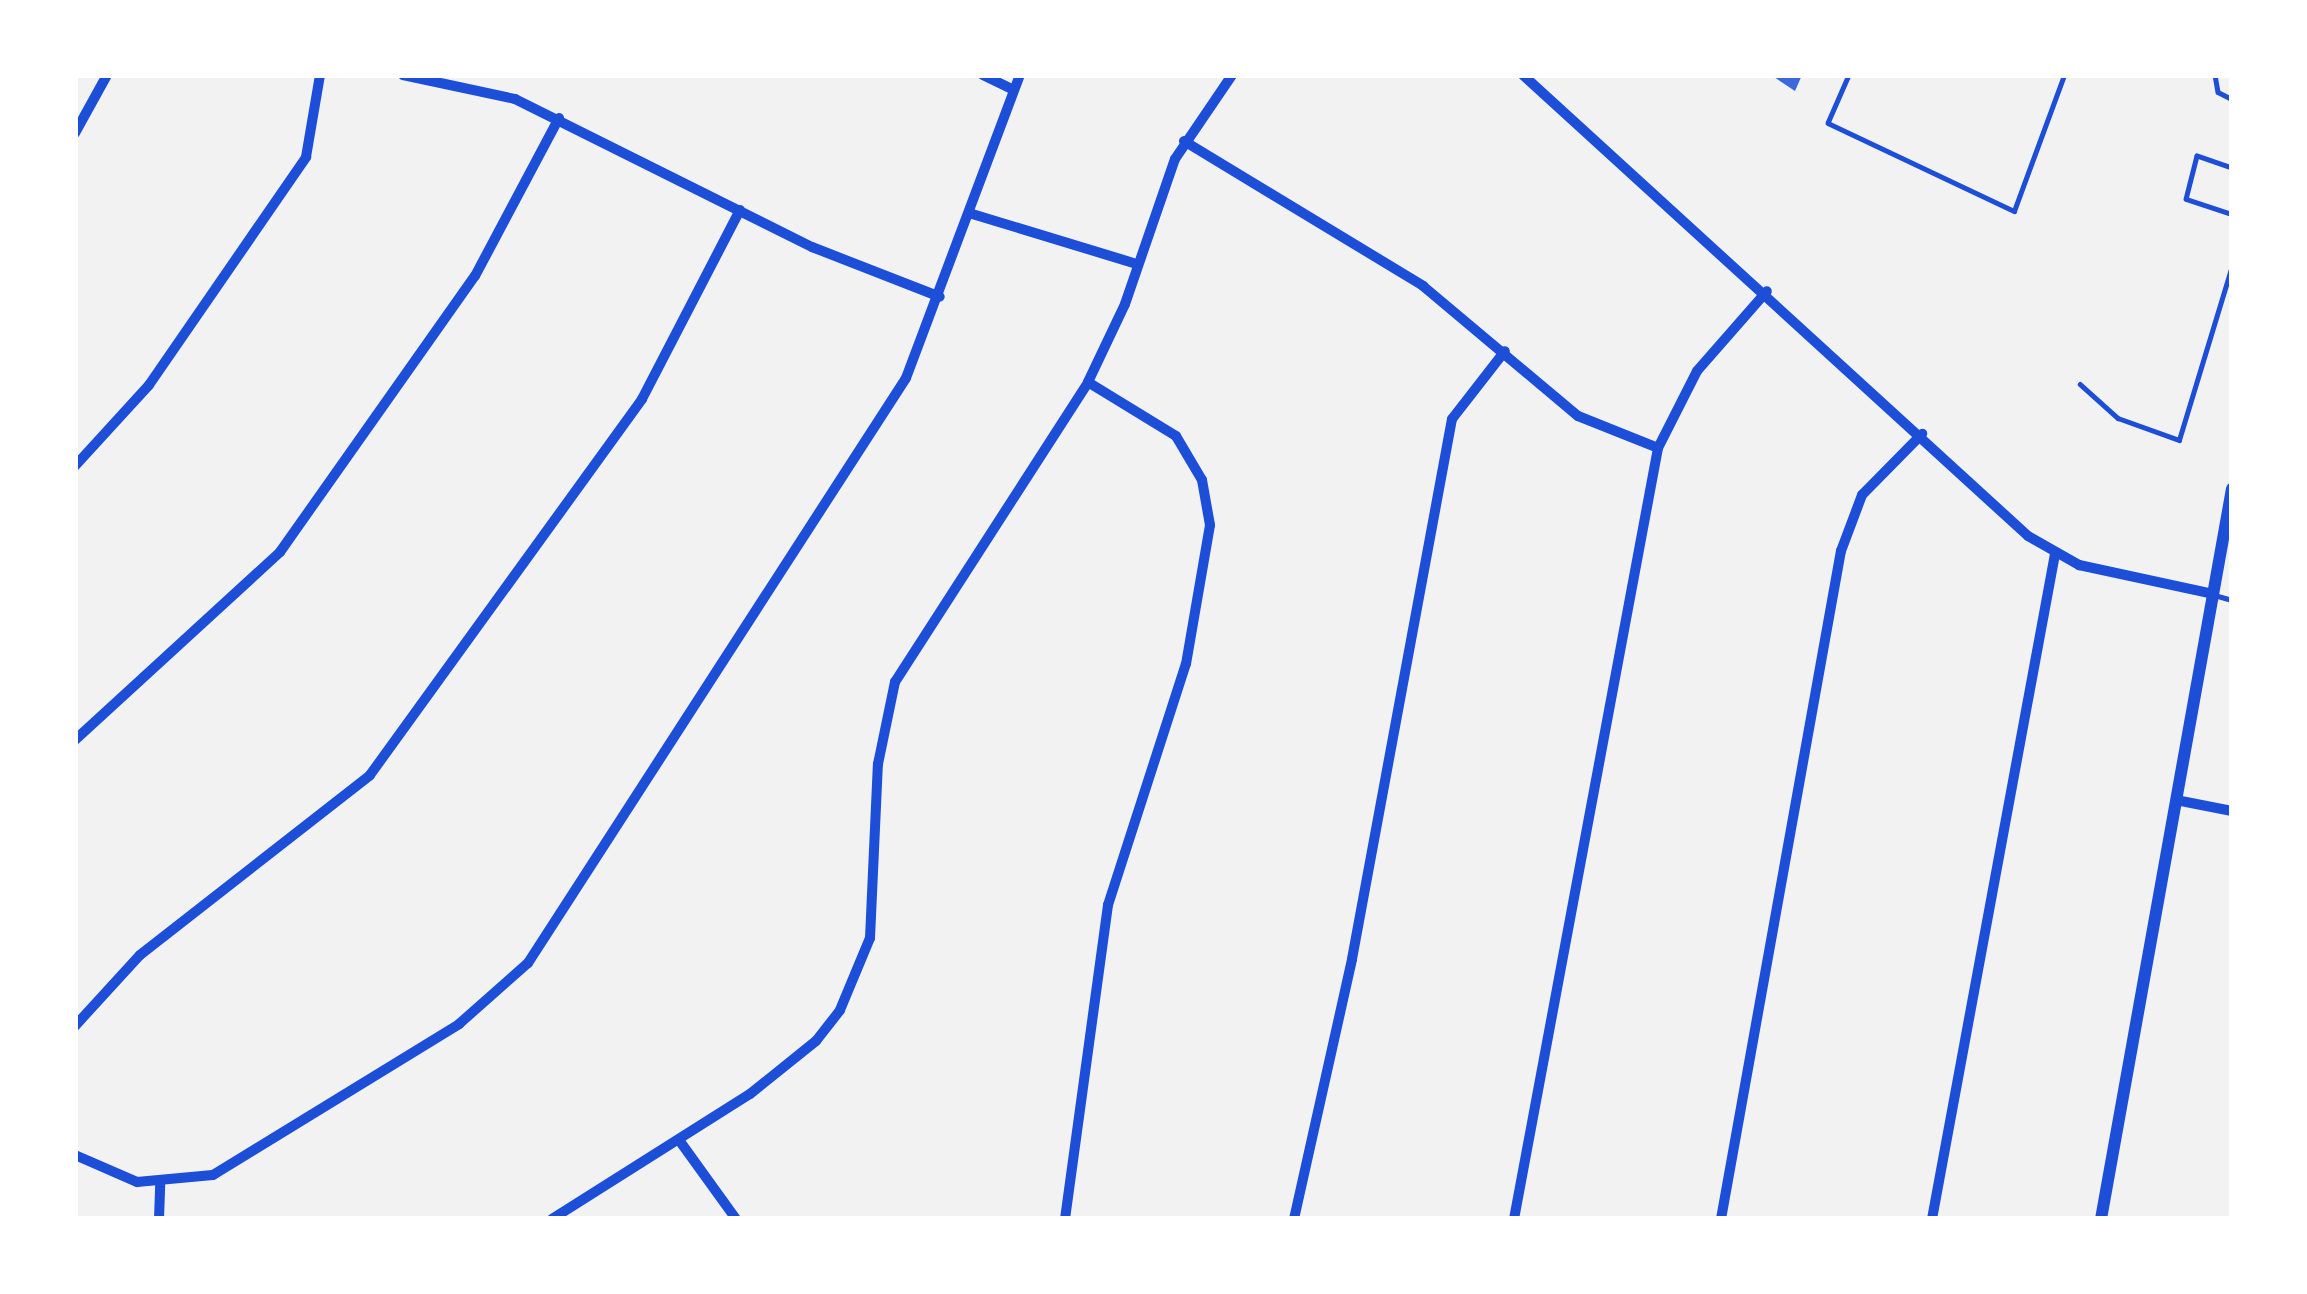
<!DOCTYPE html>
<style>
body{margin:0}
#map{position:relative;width:2307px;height:1294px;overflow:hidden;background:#f2f2f2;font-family:"Exo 2",sans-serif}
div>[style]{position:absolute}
.building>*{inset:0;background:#3d67dc}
.service>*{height:4.5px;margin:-2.25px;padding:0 2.25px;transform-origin:2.25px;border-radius:2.25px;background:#1d4ed8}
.minor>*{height:10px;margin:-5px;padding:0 5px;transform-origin:5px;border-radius:5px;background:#1d4ed8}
.tertiary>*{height:12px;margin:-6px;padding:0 6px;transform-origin:6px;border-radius:6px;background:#1d4ed8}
span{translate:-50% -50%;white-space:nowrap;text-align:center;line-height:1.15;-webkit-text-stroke:12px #fff;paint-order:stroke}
.frame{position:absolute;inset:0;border:78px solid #fff;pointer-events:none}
</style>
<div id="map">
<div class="building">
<i style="clip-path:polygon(1771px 75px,1802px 75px,1795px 91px)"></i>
</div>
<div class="service">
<i style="left:1849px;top:75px;width:52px;rotate:113.6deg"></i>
<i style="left:1828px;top:123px;width:206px;rotate:25.3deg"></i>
<i style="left:2014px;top:211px;width:145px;rotate:-69.8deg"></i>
<i style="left:2215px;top:75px;width:17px;rotate:80deg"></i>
<i style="left:2218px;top:92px;width:16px;rotate:27deg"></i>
<i style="left:2232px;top:168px;width:37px;rotate:-161deg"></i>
<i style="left:2197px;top:156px;width:44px;rotate:104.3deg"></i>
<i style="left:2186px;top:199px;width:48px;rotate:18.1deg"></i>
<i style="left:2080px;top:384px;width:51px;rotate:41.8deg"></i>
<i style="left:2118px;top:418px;width:65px;rotate:19.8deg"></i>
<i style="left:2179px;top:440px;width:182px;rotate:-73.1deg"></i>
<i style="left:2218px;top:596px;width:15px;rotate:16deg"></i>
</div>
<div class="minor">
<i style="left:403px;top:75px;width:115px;rotate:12.1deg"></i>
<i style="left:515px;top:99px;width:332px;rotate:26.5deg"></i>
<i style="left:812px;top:247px;width:137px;rotate:21.3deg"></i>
<i style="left:983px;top:75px;width:32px;rotate:26deg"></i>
<i style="left:1523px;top:75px;width:684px;rotate:42.39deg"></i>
<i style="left:2028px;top:536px;width:59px;rotate:29.6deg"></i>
<i style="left:2079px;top:565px;width:137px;rotate:12.2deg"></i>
<i style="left:75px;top:133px;width:66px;rotate:-61.1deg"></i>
<i style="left:1184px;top:141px;width:280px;rotate:31.2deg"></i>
<i style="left:1423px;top:286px;width:202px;rotate:40deg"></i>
<i style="left:1578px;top:416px;width:86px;rotate:21.8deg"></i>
<i style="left:969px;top:213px;width:176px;rotate:16.9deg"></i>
<i style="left:75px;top:466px;width:110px;rotate:-47.6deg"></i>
<i style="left:149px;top:385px;width:277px;rotate:-55.4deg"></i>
<i style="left:306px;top:157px;width:83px;rotate:-80.3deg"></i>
<i style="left:75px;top:740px;width:278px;rotate:-42.5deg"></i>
<i style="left:280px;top:552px;width:338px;rotate:-54.8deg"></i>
<i style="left:475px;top:276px;width:179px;rotate:-62deg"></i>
<i style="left:2176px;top:800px;width:57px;rotate:11.1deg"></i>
<i style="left:75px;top:1026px;width:96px;rotate:-47.5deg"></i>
<i style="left:140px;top:955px;width:292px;rotate:-38deg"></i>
<i style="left:370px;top:775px;width:464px;rotate:-54.1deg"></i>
<i style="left:642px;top:399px;width:213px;rotate:-62.6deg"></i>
<i style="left:679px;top:1140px;width:97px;rotate:54.2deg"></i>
<i style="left:75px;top:1155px;width:68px;rotate:23.5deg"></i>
<i style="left:137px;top:1182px;width:76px;rotate:-5.3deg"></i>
<i style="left:213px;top:1175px;width:289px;rotate:-31.5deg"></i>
<i style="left:459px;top:1024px;width:92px;rotate:-41.5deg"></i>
<i style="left:528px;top:963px;width:696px;rotate:-57.13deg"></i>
<i style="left:906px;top:378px;width:324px;rotate:-69.4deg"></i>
<i style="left:159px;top:1219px;width:34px;rotate:-88deg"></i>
<i style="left:552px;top:1219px;width:234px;rotate:-32.3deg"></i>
<i style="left:750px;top:1094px;width:85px;rotate:-38.8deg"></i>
<i style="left:816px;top:1041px;width:39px;rotate:-52deg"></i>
<i style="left:840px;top:1010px;width:78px;rotate:-67.4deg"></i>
<i style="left:870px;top:938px;width:174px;rotate:-87.4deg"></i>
<i style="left:878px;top:764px;width:84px;rotate:-78.3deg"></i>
<i style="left:895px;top:682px;width:357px;rotate:-57.2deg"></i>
<i style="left:1088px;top:382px;width:86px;rotate:-64.6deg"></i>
<i style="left:1125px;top:304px;width:153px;rotate:-71deg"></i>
<i style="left:1175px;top:159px;width:102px;rotate:-55.8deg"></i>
<i style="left:1065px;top:1219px;width:317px;rotate:-82.2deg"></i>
<i style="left:1108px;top:905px;width:253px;rotate:-72.1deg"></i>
<i style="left:1186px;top:664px;width:141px;rotate:-80.2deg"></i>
<i style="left:1210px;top:525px;width:46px;rotate:-100.1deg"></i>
<i style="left:1202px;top:480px;width:51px;rotate:-120.6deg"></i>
<i style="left:1176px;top:436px;width:103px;rotate:-148.5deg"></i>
<i style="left:1294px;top:1219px;width:266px;rotate:-77.4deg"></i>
<i style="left:1352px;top:959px;width:549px;rotate:-79.51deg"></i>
<i style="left:1452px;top:419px;width:86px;rotate:-52.1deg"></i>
<i style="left:1514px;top:1219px;width:784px;rotate:-79.42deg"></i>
<i style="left:1658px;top:448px;width:86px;rotate:-63.1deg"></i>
<i style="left:1697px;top:371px;width:106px;rotate:-48.8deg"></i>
<i style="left:1721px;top:1219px;width:679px;rotate:-79.82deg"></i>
<i style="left:1841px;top:551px;width:60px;rotate:-69.4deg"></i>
<i style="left:1862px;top:495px;width:86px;rotate:-45.5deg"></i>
<i style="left:1932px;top:1219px;width:676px;rotate:-79.52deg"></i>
</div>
<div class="tertiary">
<i style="left:2101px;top:1219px;width:742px;rotate:-79.83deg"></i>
</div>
<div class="frame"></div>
</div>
